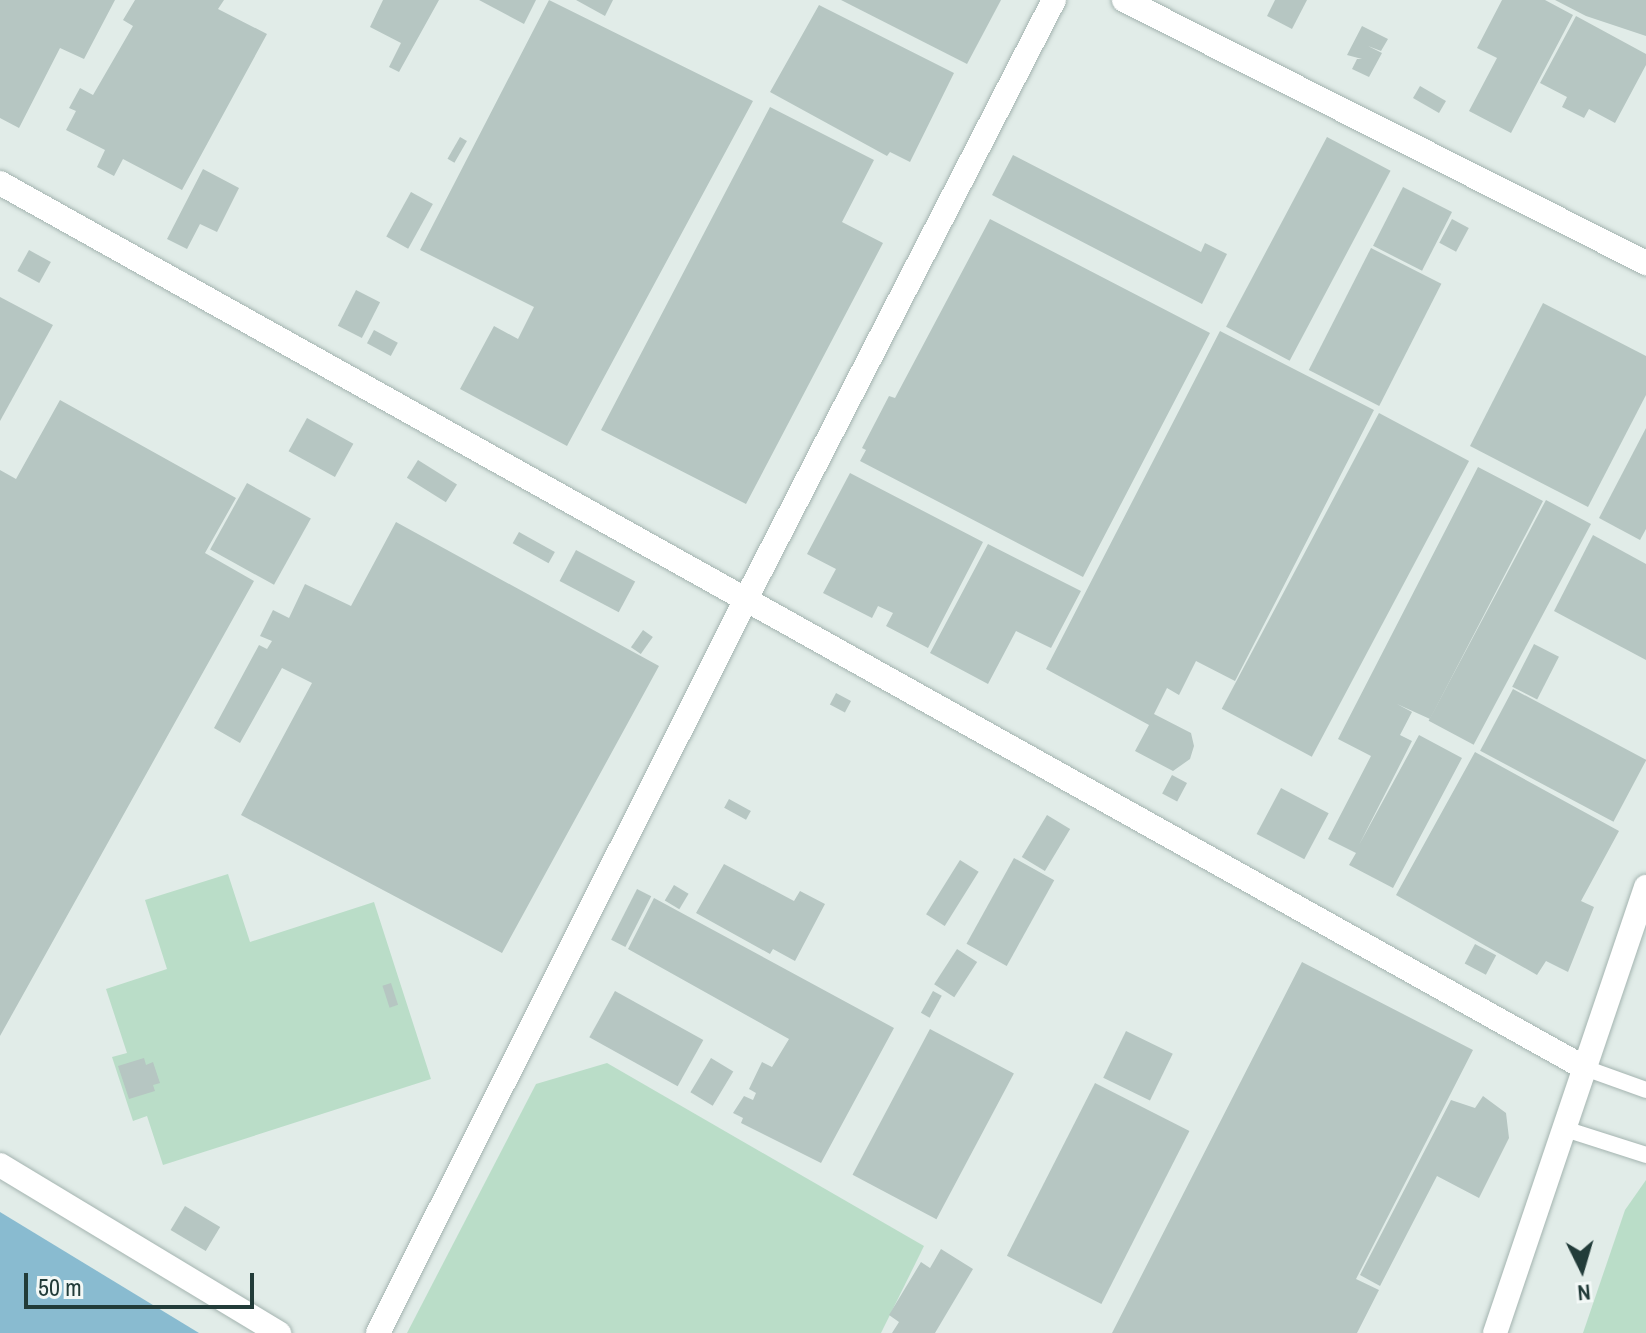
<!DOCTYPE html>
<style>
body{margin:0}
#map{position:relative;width:1646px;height:1333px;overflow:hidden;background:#e1ece8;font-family:"Archivo Narrow",sans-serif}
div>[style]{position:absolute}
.green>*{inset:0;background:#baddc8}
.water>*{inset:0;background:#89bbd0}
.building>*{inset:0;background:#b6c6c2;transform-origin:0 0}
.roads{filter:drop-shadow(0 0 2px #a4b4b0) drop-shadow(0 0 2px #a4b4b0)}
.service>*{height:16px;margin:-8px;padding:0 8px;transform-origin:8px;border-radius:8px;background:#fff}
.minor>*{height:24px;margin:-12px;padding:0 12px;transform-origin:12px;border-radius:12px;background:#fff}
.tertiary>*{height:24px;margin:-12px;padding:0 12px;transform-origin:12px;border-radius:12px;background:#fff}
span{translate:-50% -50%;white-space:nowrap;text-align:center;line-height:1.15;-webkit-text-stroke:6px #f2f8f6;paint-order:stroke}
.north{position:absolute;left:1542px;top:1229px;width:80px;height:80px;-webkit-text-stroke:6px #f2f8f6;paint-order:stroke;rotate:175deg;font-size:22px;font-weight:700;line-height:32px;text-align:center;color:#223c39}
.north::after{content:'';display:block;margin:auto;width:28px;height:36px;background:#223c39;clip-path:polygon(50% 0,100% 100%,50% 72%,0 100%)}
.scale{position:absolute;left:24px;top:1273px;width:230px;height:36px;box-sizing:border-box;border:4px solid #223c39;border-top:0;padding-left:10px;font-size:24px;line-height:28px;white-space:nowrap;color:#223c39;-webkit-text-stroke:6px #f2f8f6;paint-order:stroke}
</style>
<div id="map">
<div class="green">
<i style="clip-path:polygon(228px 874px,250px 942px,374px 902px,431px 1079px,163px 1165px,147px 1116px,133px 1121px,112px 1057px,127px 1053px,106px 989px,167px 969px,145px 900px)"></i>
<i style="clip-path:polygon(607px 1063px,924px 1246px,881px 1333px,407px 1333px,536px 1084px)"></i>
<i style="clip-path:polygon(1646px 1180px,1646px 1333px,1583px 1333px,1625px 1210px)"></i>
</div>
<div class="water">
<i style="clip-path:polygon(0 1212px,199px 1333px,0 1333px)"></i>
</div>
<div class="building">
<i style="clip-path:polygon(0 0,115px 0,84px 59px,60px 48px,19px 128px,0 118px)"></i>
<i style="clip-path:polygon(135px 0,224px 0,218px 9px,267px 34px,182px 190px,123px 159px,114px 176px,97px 167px,105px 150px,66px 130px,76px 111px,69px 108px,80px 88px,93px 95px,133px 26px,123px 20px)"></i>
<i style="clip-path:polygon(383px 0,439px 0,399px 72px,389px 67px,401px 43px,370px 27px)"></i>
<i style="clip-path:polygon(479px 0,536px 0,524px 24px)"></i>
<i style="clip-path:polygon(549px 0,753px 101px,567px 446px,460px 389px,494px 326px,518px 339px,534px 307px,420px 250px)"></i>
<i style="clip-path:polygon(576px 0,613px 0,605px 16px)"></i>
<i style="clip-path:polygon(841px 0,1001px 0,967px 64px)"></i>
<i style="clip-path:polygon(1275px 0,1307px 0,1292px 29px,1267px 16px)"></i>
<i style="clip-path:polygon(1502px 0,1545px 0,1573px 15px,1511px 133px,1469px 111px,1497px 58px,1477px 48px)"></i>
<i style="clip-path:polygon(1555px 0,1646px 0,1646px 36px,1586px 16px)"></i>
<i style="clip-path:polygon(819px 5px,954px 73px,910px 162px,890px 152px,887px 156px,770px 92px)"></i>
<i style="clip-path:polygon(1576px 16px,1646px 54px,1646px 65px,1615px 123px,1589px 109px,1584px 118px,1562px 107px,1567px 97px,1540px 83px)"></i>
<i style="clip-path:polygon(1362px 26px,1388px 39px,1381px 51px,1368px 46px,1382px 53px,1369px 77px,1352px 69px,1357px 59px,1362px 59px,1347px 55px)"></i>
<i style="left:1420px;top:86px;width:30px;height:14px;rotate:30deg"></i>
<i style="clip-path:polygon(770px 107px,874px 160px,842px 222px,883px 243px,746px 504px,601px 430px)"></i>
<i style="left:460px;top:137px;width:8px;height:25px;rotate:30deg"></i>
<i style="left:1327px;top:137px;width:72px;height:215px;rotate:28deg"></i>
<i style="clip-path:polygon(1013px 155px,1201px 252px,1205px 243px,1227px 254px,1202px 304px,992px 195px)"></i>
<i style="clip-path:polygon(203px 169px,239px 188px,217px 232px,200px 224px,187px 249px,167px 239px)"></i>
<i style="left:1403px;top:187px;width:55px;height:66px;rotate:27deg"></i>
<i style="left:411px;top:192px;width:25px;height:51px;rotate:29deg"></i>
<i style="clip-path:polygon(990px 219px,1210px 333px,1083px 577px,860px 461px,866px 450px,862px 448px,889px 396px,895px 398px)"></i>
<i style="left:1452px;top:219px;width:19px;height:27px;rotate:28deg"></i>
<i style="left:1371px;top:248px;width:79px;height:137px;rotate:27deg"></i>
<i style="left:29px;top:250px;width:25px;height:24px;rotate:29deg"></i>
<i style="left:356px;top:290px;width:27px;height:40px;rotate:27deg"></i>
<i style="clip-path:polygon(0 297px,53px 325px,0 421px)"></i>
<i style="clip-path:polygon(1543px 303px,1646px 356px,1646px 395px,1588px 507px,1470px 446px)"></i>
<i style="left:374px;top:330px;width:27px;height:15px;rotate:28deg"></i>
<i style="clip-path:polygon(1220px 331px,1374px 410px,1235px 681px,1196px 661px,1179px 695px,1167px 688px,1154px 714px,1191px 733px,1194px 746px,1190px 759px,1173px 771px,1135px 751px,1149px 725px,1046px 669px)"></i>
<i style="clip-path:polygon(60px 400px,236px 498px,205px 553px,254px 581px,0 1036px,0 470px,16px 479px)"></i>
<i style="left:1379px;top:413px;width:102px;height:335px;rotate:28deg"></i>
<i style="left:307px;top:418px;width:53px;height:38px;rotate:29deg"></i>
<i style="clip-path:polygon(1646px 428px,1646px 529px,1640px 540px,1599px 518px)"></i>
<i style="left:418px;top:460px;width:46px;height:21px;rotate:32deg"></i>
<i style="clip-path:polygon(1478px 467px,1543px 501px,1430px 719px,1397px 704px,1412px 712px,1400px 735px,1412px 741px,1359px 845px,1419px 735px,1462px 758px,1393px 888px,1349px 865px,1356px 853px,1328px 839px,1371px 756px,1338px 739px)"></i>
<i style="clip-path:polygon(850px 473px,983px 542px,928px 648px,886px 626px,893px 613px,878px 606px,872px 618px,823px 593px,836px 569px,807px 554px)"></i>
<i style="left:247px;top:483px;width:73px;height:76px;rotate:29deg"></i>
<i style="left:1546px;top:500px;width:51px;height:250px;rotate:28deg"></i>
<i style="clip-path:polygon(396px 522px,659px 666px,502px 953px,241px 815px,312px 683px,282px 668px,240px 743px,214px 728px,259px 645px,267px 649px,272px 641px,260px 636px,273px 610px,289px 618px,305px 584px,351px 606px)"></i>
<i style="left:519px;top:532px;width:41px;height:13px;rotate:29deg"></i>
<i style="clip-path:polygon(1593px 535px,1646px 564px,1646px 660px,1554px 611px)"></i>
<i style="clip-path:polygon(988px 544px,1081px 591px,1051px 648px,1016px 631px,988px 684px,930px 653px)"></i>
<i style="left:576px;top:550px;width:67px;height:35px;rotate:28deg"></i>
<i style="left:643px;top:630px;width:12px;height:21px;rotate:35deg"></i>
<i style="left:1534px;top:644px;width:28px;height:48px;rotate:27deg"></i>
<i style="left:1513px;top:689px;width:151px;height:70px;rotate:28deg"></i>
<i style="left:836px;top:693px;width:17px;height:13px;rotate:28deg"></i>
<i style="clip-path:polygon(1475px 752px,1619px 831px,1581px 901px,1594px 907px,1568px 972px,1546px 961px,1537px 975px,1396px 895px)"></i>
<i style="left:1172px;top:775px;width:17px;height:21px;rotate:28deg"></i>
<i style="left:1281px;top:788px;width:54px;height:52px;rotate:28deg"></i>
<i style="left:729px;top:799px;width:25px;height:10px;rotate:29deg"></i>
<i style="left:1047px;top:815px;width:27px;height:49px;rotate:31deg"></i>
<i style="left:1014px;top:858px;width:46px;height:98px;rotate:29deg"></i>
<i style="left:960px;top:860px;width:22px;height:64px;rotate:32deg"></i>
<i style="clip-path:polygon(724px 864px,794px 901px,800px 891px,825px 904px,795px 961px,773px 949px,770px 954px,696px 913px)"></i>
<i style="left:674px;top:885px;width:17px;height:18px;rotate:31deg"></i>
<i style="left:637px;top:889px;width:16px;height:57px;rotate:27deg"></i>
<i style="clip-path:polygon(654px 898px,894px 1028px,821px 1163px,741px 1123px,743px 1118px,733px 1113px,744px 1096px,753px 1100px,756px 1093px,749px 1089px,762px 1062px,772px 1067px,789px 1039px,628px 949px)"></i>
<i style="left:1475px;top:944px;width:24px;height:22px;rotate:28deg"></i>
<i style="left:957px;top:949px;width:24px;height:42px;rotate:33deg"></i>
<i style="clip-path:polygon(1302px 962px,1473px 1050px,1356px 1279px,1379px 1290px,1357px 1333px,1112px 1333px)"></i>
<i style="left:391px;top:983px;width:23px;height:9px;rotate:72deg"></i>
<i style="left:615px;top:991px;width:101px;height:53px;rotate:29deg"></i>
<i style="left:933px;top:991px;width:10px;height:25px;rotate:29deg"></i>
<i style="left:930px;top:1029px;width:95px;height:165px;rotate:28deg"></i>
<i style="left:1126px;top:1031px;width:52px;height:52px;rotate:26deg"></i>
<i style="clip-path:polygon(144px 1058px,146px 1065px,153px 1062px,160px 1083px,153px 1085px,155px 1091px,129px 1099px,118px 1066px)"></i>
<i style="left:711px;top:1058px;width:26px;height:40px;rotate:31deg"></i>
<i style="left:1095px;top:1083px;width:106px;height:194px;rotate:27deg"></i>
<i style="clip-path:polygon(1483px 1096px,1506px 1113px,1509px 1138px,1479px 1198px,1437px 1176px,1380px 1286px,1360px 1275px,1451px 1100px,1475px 1108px)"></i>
<i style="left:185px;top:1206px;width:41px;height:28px;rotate:31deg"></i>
<i style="clip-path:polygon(941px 1249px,973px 1269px,935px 1333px,892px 1333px,899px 1322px,889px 1315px,921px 1262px,930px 1268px)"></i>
</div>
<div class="roads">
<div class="service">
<i style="left:1585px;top:1068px;width:65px;rotate:19.8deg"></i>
<i style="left:1565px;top:1129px;width:85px;rotate:17.8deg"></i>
</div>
<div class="minor">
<i style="left:378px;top:1333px;width:823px;rotate:-63.37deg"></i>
<i style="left:747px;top:597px;width:671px;rotate:-62.79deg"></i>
</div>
<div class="tertiary">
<i style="left:1124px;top:0;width:585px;rotate:26.74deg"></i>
<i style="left:0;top:183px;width:1815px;rotate:29.18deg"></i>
<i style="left:0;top:1165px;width:326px;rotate:31.1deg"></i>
<i style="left:1495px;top:1333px;width:471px;rotate:-71.3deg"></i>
</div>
</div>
<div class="north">N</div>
<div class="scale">50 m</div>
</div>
